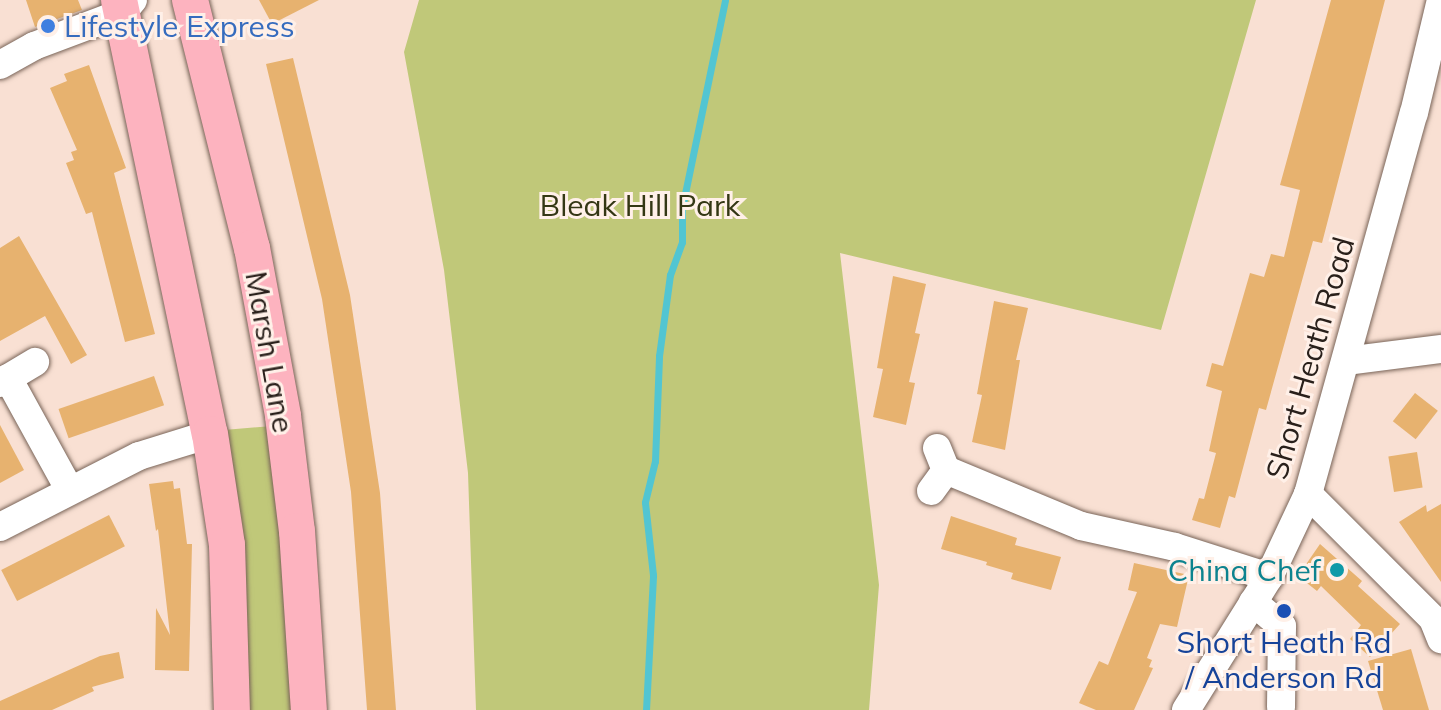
<!DOCTYPE html>
<style>
body{margin:0}
#map{position:relative;width:1441px;height:710px;overflow:hidden;background:#f9e0d3;font-family:Mulish,sans-serif}
div>[style]{position:absolute}
.green>*{inset:0;background:#c0c879}
.stream>*{height:7px;margin:-3.5px;padding:0 3.5px;transform-origin:3.5px;border-radius:3.5px;background:#52c5d2}
.building>*{inset:0;background:#e7b26f;transform-origin:0 0}
.roads{filter:drop-shadow(0 0 2px #796458) drop-shadow(0 0 2px #796458)}
.minor>*{height:28px;margin:-14px;padding:0 14px;transform-origin:14px;border-radius:14px;background:#fff}
.major>*{height:36px;margin:-18px;padding:0 18px;transform-origin:18px;border-radius:18px;background:#fdb3bf}
.dots>*{width:22px;height:22px;translate:-50% -50%;box-sizing:border-box;border:4px solid #fff0e8;border-radius:50%}
span{translate:-50% -50%;white-space:nowrap;text-align:center;line-height:1.15;-webkit-text-stroke:6px #fff0e8;paint-order:stroke}
.shop-label{font-size:30px;color:#366cbe}
.left{translate:0 -50%;text-align:left}
.park-label{font-size:30px;color:#343714}
.street-label{font-size:30px;color:#29201b}
.culture-label{font-size:30px;color:#0d838f}
.right{translate:-100% -50%;text-align:right}
.transit-label{font-size:30px;color:#164399}
</style>
<div id="map">
<div class="green">
<i style="clip-path:polygon(419px 0,1256px 0,1161px 330px,840px 253px,879px 585px,869px 710px,476px 710px,468px 473px,444px 270px,404px 52px)"></i>
<i style="clip-path:polygon(272px 426px,301px 710px,240px 710px,224px 430px)"></i>
</div>
<div class="stream">
<i style="left:646px;top:710px;width:135px;rotate:-87deg"></i>
<i style="left:653px;top:575px;width:73px;rotate:-96.3deg"></i>
<i style="left:645px;top:502px;width:42px;rotate:-76.3deg"></i>
<i style="left:655px;top:461px;width:105px;rotate:-87.8deg"></i>
<i style="left:659px;top:356px;width:82px;rotate:-82.3deg"></i>
<i style="left:670px;top:275px;width:35px;rotate:-70deg"></i>
<i style="left:682px;top:242px;width:34px;rotate:-90deg"></i>
<i style="left:682px;top:208px;width:212px;rotate:-78.3deg"></i>
</div>
<div class="building">
<i style="clip-path:polygon(26px 0,78px 0,82px 10px,35px 27px)"></i>
<i style="clip-path:polygon(259px 0,319px 0,272px 24px)"></i>
<i style="clip-path:polygon(1331px 0,1385px 0,1322px 243px,1313px 241px,1266px 410px,1259px 408px,1235px 498px,1229px 496px,1220px 528px,1192px 520px,1199px 498px,1204px 499px,1216px 453px,1209px 451px,1222px 391px,1206px 386px,1212px 363px,1223px 366px,1250px 273px,1264px 277px,1271px 254px,1284px 257px,1300px 190px,1280px 185px)"></i>
<i style="clip-path:polygon(293px 58px,350px 295px,380px 493px,396px 710px,367px 710px,351px 492px,322px 299px,266px 64px)"></i>
<i style="clip-path:polygon(89px 65px,126px 168px,114px 173px,155px 334px,125px 342px,92px 212px,86px 214px,66px 163px,74px 160px,71px 152px,77px 150px,50px 88px,67px 81px,64px 74px)"></i>
<i style="clip-path:polygon(19px 236px,87px 355px,71px 364px,45px 316px,0 341px,0 248px)"></i>
<i style="clip-path:polygon(893px 276px,926px 284px,915px 333px,920px 334px,909px 382px,915px 383px,906px 425px,873px 417px,883px 369px,877px 368px)"></i>
<i style="clip-path:polygon(994px 301px,1028px 308px,1016px 360px,1020px 360px,1005px 450px,972px 442px,982px 395px,977px 394px)"></i>
<i style="left:154px;top:376px;width:31px;height:101px;rotate:71deg"></i>
<i style="left:1415px;top:393px;width:29px;height:36px;rotate:38deg"></i>
<i style="clip-path:polygon(0 425px,24px 470px,0 483px)"></i>
<i style="left:1417px;top:452px;width:36px;height:29px;rotate:81deg"></i>
<i style="clip-path:polygon(173px 481px,174px 489px,180px 488px,187px 544px,192px 544px,189px 671px,155px 670px,156px 608px,170px 635px,158px 529px,156px 531px,149px 484px)"></i>
<i style="clip-path:polygon(1441px 504px,1441px 582px,1399px 522px,1426px 505px,1427px 512px)"></i>
<i style="left:109px;top:515px;width:35px;height:121px;rotate:63deg"></i>
<i style="clip-path:polygon(951px 516px,1017px 538px,1015px 545px,1061px 557px,1051px 590px,1011px 579px,1013px 573px,986px 565px,987px 562px,941px 549px)"></i>
<i style="clip-path:polygon(1320px 544px,1362px 581px,1358px 586px,1400px 624px,1370px 657px,1350px 639px,1361px 625px,1321px 586px,1317px 591px,1298px 576px)"></i>
<i style="clip-path:polygon(1134px 563px,1189px 575px,1177px 627px,1160px 624px,1147px 658px,1152px 660px,1149px 667px,1153px 668px,1134px 710px,1096px 710px,1079px 703px,1099px 661px,1108px 665px,1137px 592px,1128px 590px)"></i>
<i style="clip-path:polygon(1411px 649px,1429px 710px,1383px 710px,1368px 661px)"></i>
<i style="clip-path:polygon(119px 652px,124px 678px,92px 687px,94px 691px,52px 710px,0 710px,0 701px,100px 656px)"></i>
</div>
<div class="roads">
<div class="minor">
<i style="left:0;top:65px;width:39px;rotate:-29deg"></i>
<i style="left:34px;top:46px;width:94px;rotate:-20.6deg"></i>
<i style="left:122px;top:13px;width:17px;rotate:-50deg"></i>
<i style="left:1346px;top:361px;width:96px;rotate:-7.2deg"></i>
<i style="left:8px;top:378px;width:127px;rotate:61.2deg"></i>
<i style="left:0;top:383px;width:41px;rotate:-31deg"></i>
<i style="left:937px;top:448px;width:24px;rotate:68deg"></i>
<i style="left:946px;top:470px;width:146px;rotate:22.5deg"></i>
<i style="left:1081px;top:526px;width:96px;rotate:12.6deg"></i>
<i style="left:1175px;top:547px;width:99px;rotate:17.7deg"></i>
<i style="left:931px;top:491px;width:26px;rotate:-54deg"></i>
<i style="left:1308px;top:494px;width:177px;rotate:45deg"></i>
<i style="left:1433px;top:619px;width:22px;rotate:68deg"></i>
<i style="left:0;top:527px;width:156px;rotate:-27.1deg"></i>
<i style="left:139px;top:456px;width:74px;rotate:-17.2deg"></i>
<i style="left:1253px;top:602px;width:38px;rotate:40deg"></i>
<i style="left:1282px;top:626px;width:81px;rotate:90.7deg"></i>
<i style="left:1186px;top:710px;width:157px;rotate:-58deg"></i>
<i style="left:1269px;top:577px;width:92px;rotate:-64.8deg"></i>
<i style="left:1308px;top:494px;width:395px;rotate:-74.5deg"></i>
<i style="left:1414px;top:113px;width:116px;rotate:-76.6deg"></i>
</div>
<div class="major">
<i style="left:119px;top:0;width:443px;rotate:78.2deg"></i>
<i style="left:210px;top:434px;width:112px;rotate:81.3deg"></i>
<i style="left:227px;top:545px;width:165px;rotate:88.3deg"></i>
<i style="left:190px;top:0;width:256px;rotate:76deg"></i>
<i style="left:252px;top:248px;width:171px;rotate:79.5deg"></i>
<i style="left:283px;top:416px;width:116px;rotate:83.1deg"></i>
<i style="left:297px;top:531px;width:179px;rotate:86.2deg"></i>
</div>
</div>
<div class="dots">
<i style="left:48px;top:26px;background:#3f7fe0"></i>
<i style="left:1337px;top:570px;background:#0f9aa8"></i>
<i style="left:1284px;top:611px;background:#1a4fb4"></i>
</div>
<div class="shop-label">
<span class="left" style="left:64px;top:26px">Lifestyle Express</span>
</div>
<div class="park-label">
<span style="left:640px;top:205px">Bleak Hill Park</span>
</div>
<div class="street-label">
<span style="left:270px;top:352px;rotate:80deg">Marsh Lane</span>
<span style="left:1310px;top:358px;rotate:-74deg">Short Heath Road</span>
</div>
<div class="culture-label">
<span class="right" style="left:1321px;top:570px">China Chef</span>
</div>
<div class="transit-label">
<span style="left:1284px;top:659px">Short Heath Rd<br>/ Anderson Rd</span>
</div>
</div>
